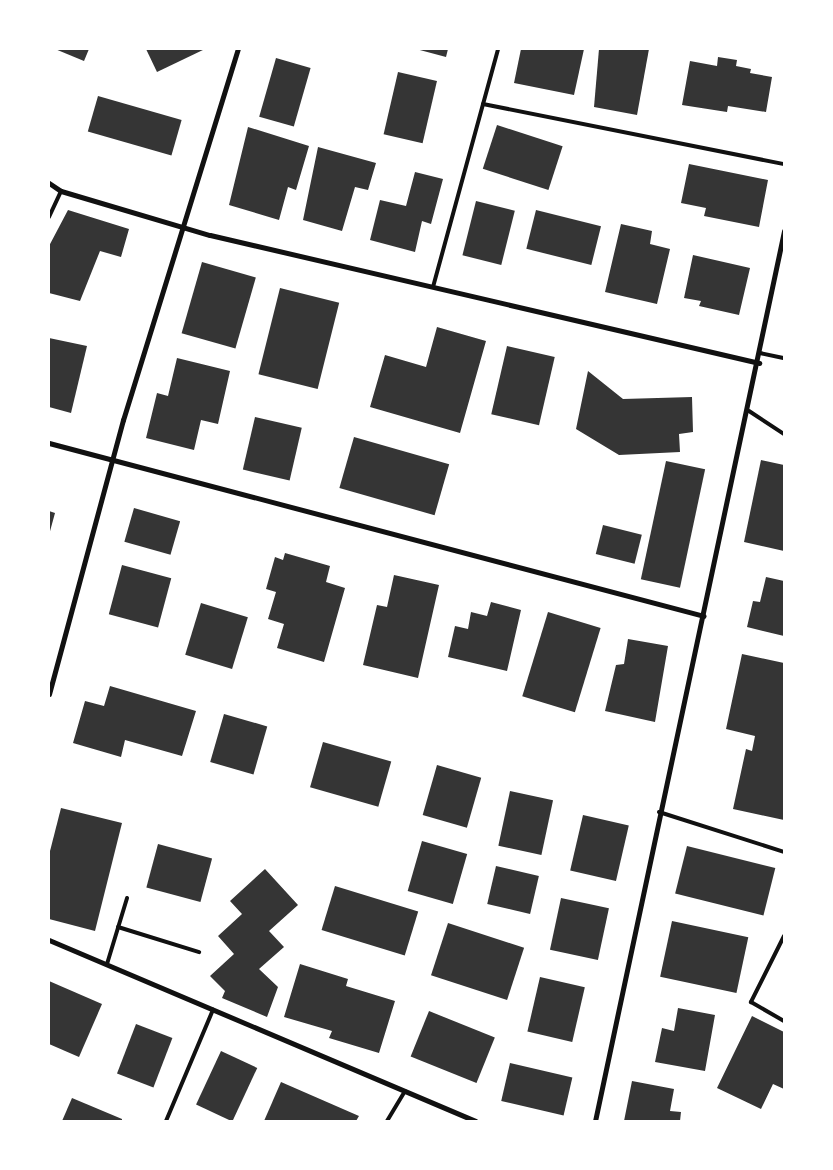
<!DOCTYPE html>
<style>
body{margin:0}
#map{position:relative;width:833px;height:1170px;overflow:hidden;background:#fff;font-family:"Noto Sans",sans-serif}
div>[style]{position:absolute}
.building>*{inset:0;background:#353535;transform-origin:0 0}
.service>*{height:4px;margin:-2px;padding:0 2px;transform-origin:2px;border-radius:2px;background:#111}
.minor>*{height:5px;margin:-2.5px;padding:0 2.5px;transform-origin:2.5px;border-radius:2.5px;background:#111}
span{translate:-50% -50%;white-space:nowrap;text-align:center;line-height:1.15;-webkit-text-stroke:4px #fff;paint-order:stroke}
.frame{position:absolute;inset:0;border:50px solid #fff;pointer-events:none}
</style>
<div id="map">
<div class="building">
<i style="clip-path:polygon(55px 49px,89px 49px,84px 61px)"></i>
<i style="clip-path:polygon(146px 49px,205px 49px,157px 72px)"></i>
<i style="clip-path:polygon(416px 49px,448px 49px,446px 57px)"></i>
<i style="clip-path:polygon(521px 49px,584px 49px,574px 95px,514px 83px)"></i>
<i style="clip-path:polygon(599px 49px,649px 49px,637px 115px,594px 107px)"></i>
<i style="clip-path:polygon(718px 57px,737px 60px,736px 66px,751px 69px,750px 73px,772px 77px,766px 112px,728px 106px,727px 112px,682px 105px,690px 61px,717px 66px)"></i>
<i style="left:276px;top:58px;width:36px;height:61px;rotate:16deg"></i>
<i style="left:398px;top:72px;width:40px;height:64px;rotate:13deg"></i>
<i style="left:98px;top:96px;width:87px;height:37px;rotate:16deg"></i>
<i style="left:497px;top:125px;width:69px;height:46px;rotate:18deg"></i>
<i style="clip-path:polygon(248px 127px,309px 146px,296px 190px,288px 187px,279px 220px,229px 205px)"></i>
<i style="clip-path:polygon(318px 147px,376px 163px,368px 190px,355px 187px,342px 231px,303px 220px)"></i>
<i style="clip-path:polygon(689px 164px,768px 180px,759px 227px,704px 216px,706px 208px,681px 203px)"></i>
<i style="clip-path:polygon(415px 172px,443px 179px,431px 224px,422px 221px,415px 252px,370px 240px,380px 200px,406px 206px)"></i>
<i style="left:476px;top:201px;width:40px;height:56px;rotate:14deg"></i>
<i style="clip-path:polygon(68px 210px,129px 229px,121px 257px,100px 251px,80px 301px,49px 293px,49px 246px)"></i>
<i style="left:536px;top:210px;width:67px;height:40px;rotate:14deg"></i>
<i style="clip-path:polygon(621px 224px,652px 231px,650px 244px,670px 249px,657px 304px,605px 292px)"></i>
<i style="clip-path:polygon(693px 255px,750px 268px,739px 315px,699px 306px,701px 301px,684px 298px)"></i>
<i style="left:202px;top:262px;width:56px;height:74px;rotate:16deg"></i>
<i style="left:280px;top:288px;width:61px;height:89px;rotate:14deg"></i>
<i style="clip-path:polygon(437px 327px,486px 341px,460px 433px,370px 407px,385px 355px,426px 367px)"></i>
<i style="clip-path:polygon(49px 338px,87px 346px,71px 413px,49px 407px)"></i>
<i style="left:507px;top:346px;width:49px;height:70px;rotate:13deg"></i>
<i style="clip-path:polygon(177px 358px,230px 371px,218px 424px,201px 420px,194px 450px,146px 438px,157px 393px,168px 396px)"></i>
<i style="clip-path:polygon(588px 371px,623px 399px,692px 397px,693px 432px,679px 434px,680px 452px,619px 455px,576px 429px)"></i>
<i style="left:255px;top:417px;width:48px;height:54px;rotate:13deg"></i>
<i style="left:354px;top:437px;width:99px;height:53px;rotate:16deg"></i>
<i style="clip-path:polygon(761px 460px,784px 465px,784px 551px,744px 542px)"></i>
<i style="left:666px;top:461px;width:40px;height:121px;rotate:12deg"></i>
<i style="left:134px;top:508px;width:48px;height:35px;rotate:16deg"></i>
<i style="clip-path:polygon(49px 511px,55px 513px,49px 535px)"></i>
<i style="left:603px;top:525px;width:40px;height:30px;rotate:14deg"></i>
<i style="clip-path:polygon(285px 553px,330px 566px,326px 582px,345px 588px,324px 662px,277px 648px,284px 624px,268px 619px,276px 592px,266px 589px,275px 557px,283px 560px)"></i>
<i style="left:122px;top:565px;width:51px;height:51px;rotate:15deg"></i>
<i style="clip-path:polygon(394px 575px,439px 585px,418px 678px,363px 665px,377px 605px,387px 607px)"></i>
<i style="clip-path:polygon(766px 577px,784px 581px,784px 636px,747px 627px,753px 601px,760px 602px)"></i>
<i style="clip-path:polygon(491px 602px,521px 610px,507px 671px,448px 657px,455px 626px,468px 629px,471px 612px,487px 616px)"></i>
<i style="left:201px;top:603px;width:49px;height:54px;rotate:17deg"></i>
<i style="left:548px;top:612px;width:55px;height:88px;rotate:17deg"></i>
<i style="clip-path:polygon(628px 639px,668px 646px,655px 722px,605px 711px,616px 665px,624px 664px)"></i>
<i style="clip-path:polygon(742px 654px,784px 663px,784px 820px,733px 809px,746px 749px,752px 751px,755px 736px,726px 729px)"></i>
<i style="clip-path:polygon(110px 686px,196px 711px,182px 756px,125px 740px,121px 757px,73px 743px,85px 701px,104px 706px)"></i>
<i style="left:224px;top:714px;width:45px;height:50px;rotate:16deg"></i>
<i style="left:323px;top:742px;width:71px;height:47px;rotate:16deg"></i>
<i style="left:437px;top:765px;width:46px;height:52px;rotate:16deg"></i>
<i style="left:510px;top:791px;width:44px;height:56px;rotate:12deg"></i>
<i style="clip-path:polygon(61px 808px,122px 823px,95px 931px,49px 919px,49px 855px)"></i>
<i style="left:583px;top:815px;width:47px;height:57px;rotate:13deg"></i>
<i style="left:422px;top:841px;width:47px;height:52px;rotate:16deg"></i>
<i style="left:158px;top:844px;width:56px;height:45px;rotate:15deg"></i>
<i style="left:687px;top:846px;width:91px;height:49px;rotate:14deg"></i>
<i style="left:496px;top:866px;width:44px;height:39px;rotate:13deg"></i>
<i style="clip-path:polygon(265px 869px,298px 905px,269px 931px,284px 947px,259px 969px,278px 987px,267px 1017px,222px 998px,225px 991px,210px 976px,234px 954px,218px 936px,242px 914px,230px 901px)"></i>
<i style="left:335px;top:886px;width:87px;height:46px;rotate:17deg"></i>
<i style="left:561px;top:898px;width:49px;height:53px;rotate:12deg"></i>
<i style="left:672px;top:921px;width:78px;height:57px;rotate:12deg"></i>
<i style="left:448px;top:923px;width:80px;height:55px;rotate:18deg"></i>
<i style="clip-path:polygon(300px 964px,348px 979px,346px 986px,395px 1001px,379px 1053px,329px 1038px,332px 1031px,284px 1017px)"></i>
<i style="left:540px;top:977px;width:46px;height:56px;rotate:13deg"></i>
<i style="clip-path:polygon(49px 981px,102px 1004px,79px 1057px,49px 1044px)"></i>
<i style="clip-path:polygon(678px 1008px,715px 1015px,705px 1071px,655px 1062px,662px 1028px,674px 1031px)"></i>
<i style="left:429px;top:1011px;width:71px;height:49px;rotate:22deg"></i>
<i style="clip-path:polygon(752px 1016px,784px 1032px,784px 1089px,773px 1084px,761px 1109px,717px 1088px)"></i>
<i style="left:136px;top:1024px;width:39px;height:53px;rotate:21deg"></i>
<i style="left:221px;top:1051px;width:40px;height:59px;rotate:25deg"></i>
<i style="left:510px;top:1063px;width:64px;height:39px;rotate:13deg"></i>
<i style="clip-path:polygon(632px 1081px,674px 1089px,670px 1111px,681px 1112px,680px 1121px,624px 1121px)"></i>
<i style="clip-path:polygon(281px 1082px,359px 1116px,356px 1121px,264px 1121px)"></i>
<i style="clip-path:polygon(72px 1098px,122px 1119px,122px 1121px,62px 1121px)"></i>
</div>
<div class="service">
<i style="left:483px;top:104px;width:307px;rotate:11.3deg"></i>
<i style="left:49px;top:217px;width:29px;rotate:-65deg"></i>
<i style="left:433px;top:287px;width:247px;rotate:-74.7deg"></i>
<i style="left:760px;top:353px;width:25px;rotate:12deg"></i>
<i style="left:749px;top:411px;width:42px;rotate:33.3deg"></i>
<i style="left:659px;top:812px;width:131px;rotate:17.7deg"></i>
<i style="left:118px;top:927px;width:85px;rotate:17.2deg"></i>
<i style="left:784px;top:936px;width:74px;rotate:116.6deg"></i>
<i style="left:751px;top:1002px;width:38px;rotate:30deg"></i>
<i style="left:107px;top:964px;width:69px;rotate:-73.1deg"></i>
<i style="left:166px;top:1121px;width:121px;rotate:-67.1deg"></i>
<i style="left:387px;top:1121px;width:35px;rotate:-59deg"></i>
</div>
<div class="minor">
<i style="left:49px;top:183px;width:14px;rotate:34deg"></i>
<i style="left:61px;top:191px;width:155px;rotate:16.5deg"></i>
<i style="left:210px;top:235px;width:564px;rotate:13.12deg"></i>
<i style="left:49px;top:443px;width:677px;rotate:14.8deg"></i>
<i style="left:49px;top:694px;width:284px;rotate:-74.9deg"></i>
<i style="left:123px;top:420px;width:388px;rotate:-72.8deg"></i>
<i style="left:49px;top:940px;width:463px;rotate:23deg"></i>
<i style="left:595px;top:1121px;width:910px;rotate:-78.01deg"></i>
</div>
<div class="frame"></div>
</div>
